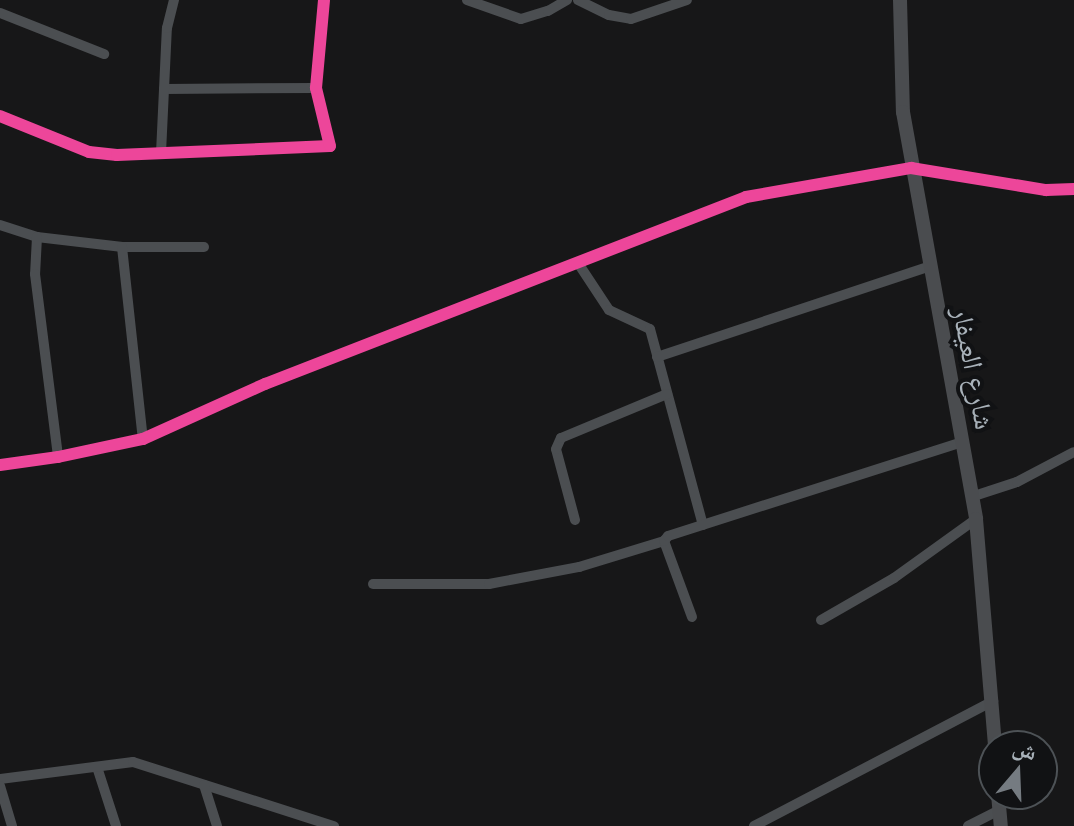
<!DOCTYPE html>
<meta charset="utf-8">
<style>
body{margin:0}
#map{position:relative;width:1074px;height:826px;overflow:hidden;background:#171718;font-family:Inter,"Noto Naskh Arabic",sans-serif}
div>[style]{position:absolute}
.minor>*{height:10px;margin:-5px;padding:0 5px;transform-origin:5px;border-radius:5px;background:#4b4e51}
.secondary>*{height:14px;margin:-7px;padding:0 7px;transform-origin:7px;border-radius:7px;background:#4a4c4f}
.cycleway>*{height:12px;margin:-6px;padding:0 6px;transform-origin:6px;border-radius:6px;background:#ed469a}
span{translate:-50% -50%;white-space:nowrap;text-align:center;line-height:1.15;-webkit-text-stroke:8px #111214;paint-order:stroke}
.street-label{font-size:28px;color:#a8b1b9}
.north{position:absolute;left:978px;top:730px;width:80px;height:80px;box-sizing:border-box;background:#111214;border:2px solid #4d5256;border-radius:50%;rotate:19deg;font-size:22px;font-weight:700;line-height:32px;text-align:center;color:#a8b1b9}
.north::after{content:'';display:block;margin:auto;width:28px;height:36px;background:#757b81;clip-path:polygon(50% 0,100% 100%,50% 72%,0 100%)}
</style>
<div id="map">
<div class="minor">
<i style="left:467px;top:0;width:57px;rotate:19.4deg"></i>
<i style="left:521px;top:19px;width:28px;rotate:-17deg"></i>
<i style="left:548px;top:11px;width:22px;rotate:-30deg"></i>
<i style="left:578px;top:0;width:34px;rotate:26deg"></i>
<i style="left:609px;top:15px;width:22px;rotate:10deg"></i>
<i style="left:631px;top:19px;width:59px;rotate:-18.7deg"></i>
<i style="left:0;top:13px;width:112px;rotate:21.5deg"></i>
<i style="left:164px;top:89px;width:152px;rotate:-0.4deg"></i>
<i style="left:0;top:116px;width:96px;rotate:22deg"></i>
<i style="left:89px;top:152px;width:28px;rotate:6deg"></i>
<i style="left:117px;top:155px;width:213px;rotate:-2.4deg"></i>
<i style="left:330px;top:146px;width:60px;rotate:-103.6deg"></i>
<i style="left:316px;top:88px;width:88px;rotate:-84.8deg"></i>
<i style="left:161px;top:153px;width:125px;rotate:-87.3deg"></i>
<i style="left:167px;top:28px;width:29px;rotate:-76deg"></i>
<i style="left:0;top:225px;width:39px;rotate:18deg"></i>
<i style="left:37px;top:237px;width:86px;rotate:6.7deg"></i>
<i style="left:122px;top:247px;width:82px"></i>
<i style="left:37px;top:237px;width:37px;rotate:93deg"></i>
<i style="left:35px;top:274px;width:184px;rotate:82.8deg"></i>
<i style="left:122px;top:247px;width:193px;rotate:83.8deg"></i>
<i style="left:578px;top:263px;width:56px;rotate:56.6deg"></i>
<i style="left:609px;top:310px;width:45px;rotate:24.9deg"></i>
<i style="left:650px;top:329px;width:203px;rotate:74.9deg"></i>
<i style="left:657px;top:357px;width:286px;rotate:-18.4deg"></i>
<i style="left:0;top:465px;width:59px;rotate:-7.9deg"></i>
<i style="left:58px;top:457px;width:87px;rotate:-12deg"></i>
<i style="left:143px;top:439px;width:134px;rotate:-24.3deg"></i>
<i style="left:265px;top:384px;width:516px;rotate:-21.24deg"></i>
<i style="left:746px;top:197px;width:168px;rotate:-10deg"></i>
<i style="left:911px;top:168px;width:137px;rotate:9.3deg"></i>
<i style="left:1046px;top:190px;width:28px;rotate:-2deg"></i>
<i style="left:971px;top:497px;width:48px;rotate:-18.1deg"></i>
<i style="left:1017px;top:482px;width:64px;rotate:-27.8deg"></i>
<i style="left:575px;top:520px;width:73px;rotate:-105deg"></i>
<i style="left:556px;top:449px;width:12px;rotate:-66deg"></i>
<i style="left:561px;top:438px;width:115px;rotate:-22.5deg"></i>
<i style="left:373px;top:584px;width:116px"></i>
<i style="left:489px;top:584px;width:92px;rotate:-10.7deg"></i>
<i style="left:579px;top:567px;width:89px;rotate:-17deg"></i>
<i style="left:692px;top:617px;width:81px;rotate:-110.2deg"></i>
<i style="left:664px;top:541px;width:6px;rotate:-51deg"></i>
<i style="left:668px;top:536px;width:309px;rotate:-17.7deg"></i>
<i style="left:821px;top:620px;width:84px;rotate:-29.9deg"></i>
<i style="left:894px;top:578px;width:101px;rotate:-35.7deg"></i>
<i style="left:97px;top:767px;width:62px;rotate:72.1deg"></i>
<i style="left:0;top:779px;width:134px;rotate:-7.3deg"></i>
<i style="left:133px;top:762px;width:211px;rotate:17.7deg"></i>
<i style="left:204px;top:785px;width:43px;rotate:72.4deg"></i>
<i style="left:0;top:786px;width:42px;rotate:73.3deg"></i>
<i style="left:754px;top:826px;width:270px;rotate:-27.6deg"></i>
<i style="left:968px;top:826px;width:35px;rotate:-27deg"></i>
</div>
<div class="secondary">
<i style="left:900px;top:0;width:112px;rotate:88.5deg"></i>
<i style="left:903px;top:112px;width:413px;rotate:79.8deg"></i>
<i style="left:976px;top:519px;width:228px;rotate:85.2deg"></i>
<i style="left:998px;top:794px;width:32px;rotate:85deg"></i>
</div>
<div class="cycleway">
<i style="left:0;top:116px;width:96px;rotate:22deg"></i>
<i style="left:89px;top:152px;width:28px;rotate:6deg"></i>
<i style="left:117px;top:155px;width:213px;rotate:-2.4deg"></i>
<i style="left:330px;top:146px;width:60px;rotate:-103.6deg"></i>
<i style="left:316px;top:88px;width:88px;rotate:-84.8deg"></i>
<i style="left:0;top:465px;width:59px;rotate:-7.9deg"></i>
<i style="left:58px;top:457px;width:87px;rotate:-12deg"></i>
<i style="left:143px;top:439px;width:134px;rotate:-24.3deg"></i>
<i style="left:265px;top:384px;width:516px;rotate:-21.24deg"></i>
<i style="left:746px;top:197px;width:168px;rotate:-10deg"></i>
<i style="left:911px;top:168px;width:137px;rotate:9.3deg"></i>
<i style="left:1046px;top:190px;width:28px;rotate:-2deg"></i>
</div>
<div class="street-label">
<span style="left:974px;top:368px;rotate:79deg">شارع العيفار</span>
</div>
<div class="north">ش</div>
</div>
